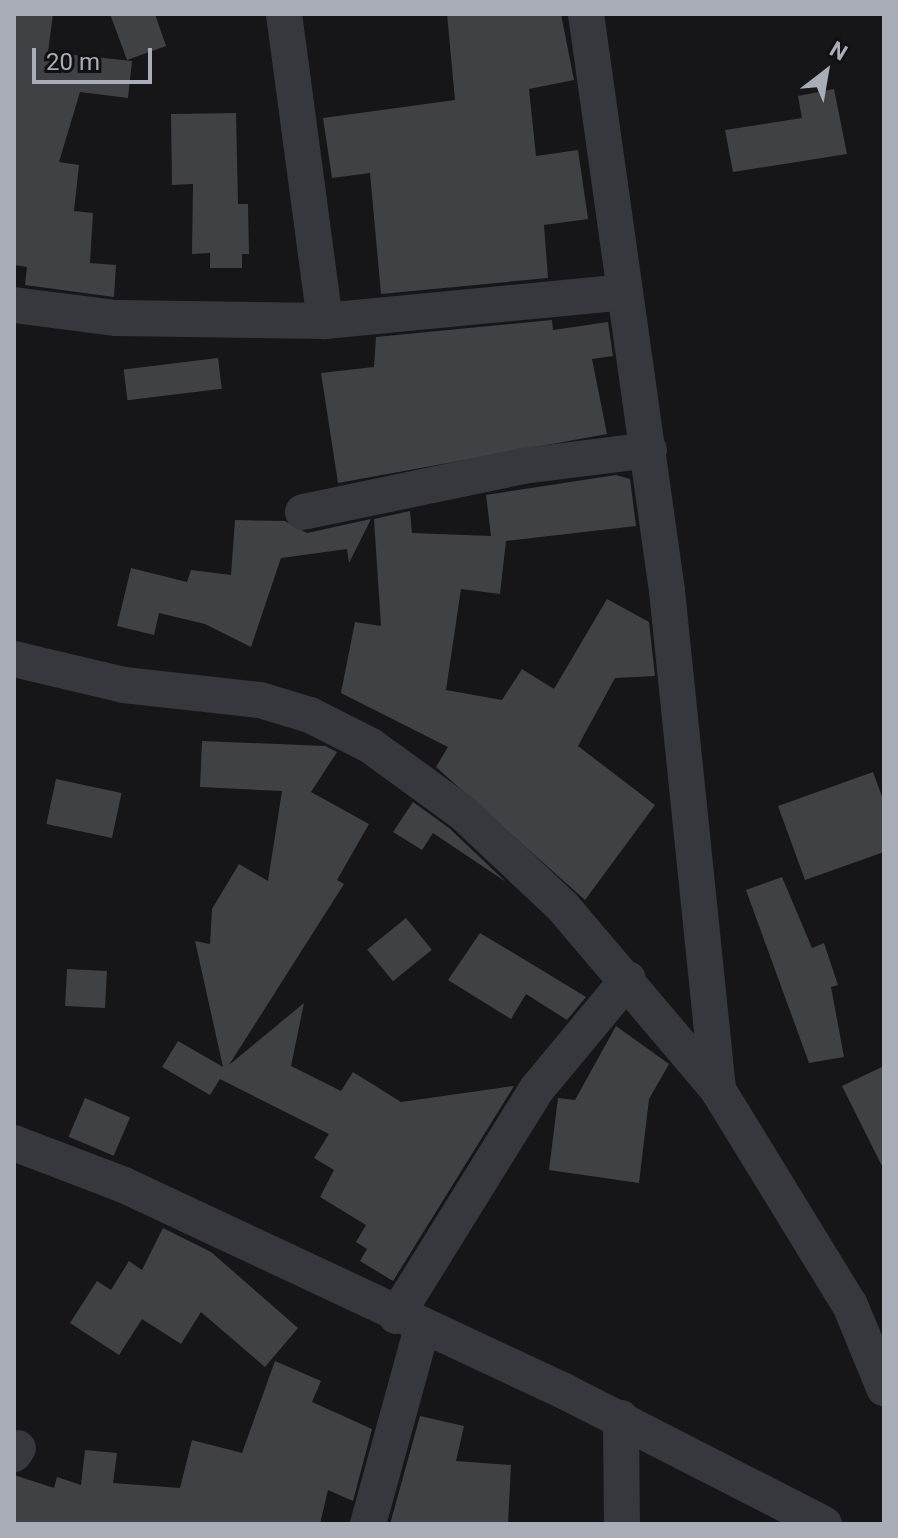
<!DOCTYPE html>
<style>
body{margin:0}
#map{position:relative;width:898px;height:1538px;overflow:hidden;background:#161618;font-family:Roboto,sans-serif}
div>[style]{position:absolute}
.building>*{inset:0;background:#404145;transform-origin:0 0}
.minor>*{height:36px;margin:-18px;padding:0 18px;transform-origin:18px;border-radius:18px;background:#37383d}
span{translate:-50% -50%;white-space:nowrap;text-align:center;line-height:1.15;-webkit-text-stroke:6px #111113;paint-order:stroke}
.frame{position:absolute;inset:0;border:16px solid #a8adb8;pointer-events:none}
.north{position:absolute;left:786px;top:32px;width:80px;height:80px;-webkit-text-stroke:6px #111113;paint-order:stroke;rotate:31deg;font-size:22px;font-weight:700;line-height:32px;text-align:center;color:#a8adb8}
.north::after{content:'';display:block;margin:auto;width:28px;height:36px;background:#a8adb8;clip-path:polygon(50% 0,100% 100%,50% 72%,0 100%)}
.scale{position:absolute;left:32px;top:48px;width:120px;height:36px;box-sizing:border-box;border:4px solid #a8adb8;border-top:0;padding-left:10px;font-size:24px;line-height:28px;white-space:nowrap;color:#a8adb8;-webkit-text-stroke:6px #111113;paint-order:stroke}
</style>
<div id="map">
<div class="building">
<i style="clip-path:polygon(14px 14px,53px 14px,48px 52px,132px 61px,128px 98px,80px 92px,59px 162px,79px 165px,74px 211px,93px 213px,90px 263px,116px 265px,114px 297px,25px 285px,27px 267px,14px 265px)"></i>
<i style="clip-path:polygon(110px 14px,155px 14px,166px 46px,127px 60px)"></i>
<i style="clip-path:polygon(447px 14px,561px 14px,574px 80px,529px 89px,536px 156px,578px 150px,588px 219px,544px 225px,548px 278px,381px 294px,370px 173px,332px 178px,323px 118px,455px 100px)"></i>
<i style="clip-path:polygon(834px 89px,847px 154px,733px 172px,725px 130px,802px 118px,798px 96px)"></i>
<i style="clip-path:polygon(236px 113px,238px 204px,248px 204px,249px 254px,242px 254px,242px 268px,210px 268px,210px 253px,192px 254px,193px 184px,172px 185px,171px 114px)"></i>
<i style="clip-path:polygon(552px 320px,553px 330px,608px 322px,613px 356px,592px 359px,607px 434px,338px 483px,321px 373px,374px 367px,376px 337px)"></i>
<i style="left:218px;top:358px;width:31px;height:95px;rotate:83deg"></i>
<i style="clip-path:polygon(616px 475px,630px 479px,636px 526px,506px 541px,500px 594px,461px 589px,446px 690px,502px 700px,522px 669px,554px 689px,607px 599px,649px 622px,655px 676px,615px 678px,578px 746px,655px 805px,585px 900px,436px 767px,448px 747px,341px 693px,355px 622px,381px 626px,374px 519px,410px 511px,412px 533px,491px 536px,486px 495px)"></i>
<i style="clip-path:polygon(371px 519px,349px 563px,347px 549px,281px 558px,251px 647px,205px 624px,159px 613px,154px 635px,117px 626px,131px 568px,187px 582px,191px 570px,231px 575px,235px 520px,285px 521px,307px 533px)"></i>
<i style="clip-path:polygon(202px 741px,325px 746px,337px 752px,311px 792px,369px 824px,337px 880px,344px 884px,229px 1065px,304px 1003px,291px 1066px,341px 1091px,353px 1072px,401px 1102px,514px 1086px,393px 1281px,360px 1261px,367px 1249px,356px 1242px,366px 1225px,320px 1197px,334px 1170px,314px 1158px,329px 1134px,220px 1079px,210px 1095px,162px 1067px,178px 1041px,223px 1067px,195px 941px,210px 944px,212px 909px,239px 864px,268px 881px,282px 791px,200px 787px)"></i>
<i style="clip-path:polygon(873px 772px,884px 802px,884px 852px,805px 880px,778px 806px)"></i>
<i style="left:56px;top:779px;width:67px;height:46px;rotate:12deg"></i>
<i style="clip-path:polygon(413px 802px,449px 828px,506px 882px,433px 833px,422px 850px,393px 832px)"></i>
<i style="clip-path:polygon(782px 877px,812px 948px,824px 943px,838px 985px,831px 987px,844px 1057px,809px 1063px,746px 890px)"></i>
<i style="left:406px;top:918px;width:41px;height:50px;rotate:51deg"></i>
<i style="clip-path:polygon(480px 933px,540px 969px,586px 997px,567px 1020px,526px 994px,511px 1019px,448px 980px)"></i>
<i style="left:67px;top:969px;width:40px;height:37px;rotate:3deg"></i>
<i style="clip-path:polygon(616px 1026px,669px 1064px,649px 1099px,639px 1183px,549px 1170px,558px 1098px,575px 1100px)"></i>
<i style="clip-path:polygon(884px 1066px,884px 1170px,842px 1086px)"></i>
<i style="left:85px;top:1098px;width:49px;height:42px;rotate:23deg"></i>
<i style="clip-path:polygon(163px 1228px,211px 1252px,298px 1328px,265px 1367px,201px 1312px,181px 1344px,142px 1319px,119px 1355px,70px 1323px,97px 1281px,111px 1290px,129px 1261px,142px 1270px)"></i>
<i style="clip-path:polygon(275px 1361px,321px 1381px,312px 1402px,372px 1429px,353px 1501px,328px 1490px,320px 1524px,14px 1524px,14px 1475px,54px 1488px,57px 1477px,81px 1485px,85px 1450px,117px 1453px,113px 1483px,180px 1488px,192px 1440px,242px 1453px)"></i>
<i style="clip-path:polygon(420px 1416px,464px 1426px,456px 1461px,511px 1465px,508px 1524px,390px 1524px)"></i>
</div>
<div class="minor">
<i style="left:284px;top:14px;width:310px;rotate:82.4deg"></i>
<i style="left:586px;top:14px;width:583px;rotate:82.01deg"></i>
<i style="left:667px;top:591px;width:502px;rotate:84.16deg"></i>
<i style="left:14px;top:305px;width:103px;rotate:7.3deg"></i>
<i style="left:116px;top:318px;width:209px;rotate:0.8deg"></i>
<i style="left:325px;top:321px;width:300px;rotate:-5.5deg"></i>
<i style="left:303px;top:512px;width:225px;rotate:-11.8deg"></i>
<i style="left:523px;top:466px;width:127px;rotate:-7.2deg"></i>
<i style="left:14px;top:659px;width:113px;rotate:13.3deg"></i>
<i style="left:124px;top:685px;width:137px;rotate:6.3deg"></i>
<i style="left:260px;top:700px;width:52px;rotate:16.7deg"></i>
<i style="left:310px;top:715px;width:68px;rotate:26.9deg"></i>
<i style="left:371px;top:746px;width:112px;rotate:36deg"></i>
<i style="left:462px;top:812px;width:139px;rotate:43.2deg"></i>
<i style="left:563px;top:907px;width:240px;rotate:49.7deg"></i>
<i style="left:718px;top:1090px;width:252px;rotate:58.5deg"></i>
<i style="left:850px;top:1305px;width:90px;rotate:67.7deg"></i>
<i style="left:14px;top:1143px;width:118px;rotate:20.9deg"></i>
<i style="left:124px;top:1185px;width:486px;rotate:25.1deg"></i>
<i style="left:564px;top:1391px;width:292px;rotate:27.1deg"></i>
<i style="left:396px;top:1316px;width:266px;rotate:-58.2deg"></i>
<i style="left:536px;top:1090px;width:144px;rotate:-50.3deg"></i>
<i style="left:621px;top:1418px;width:106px;rotate:89.5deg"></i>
<i style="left:14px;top:1454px;width:7px;rotate:-56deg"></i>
<i style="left:368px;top:1524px;width:203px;rotate:-74.6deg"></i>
</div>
<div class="frame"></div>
<div class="north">N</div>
<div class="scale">20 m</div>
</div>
